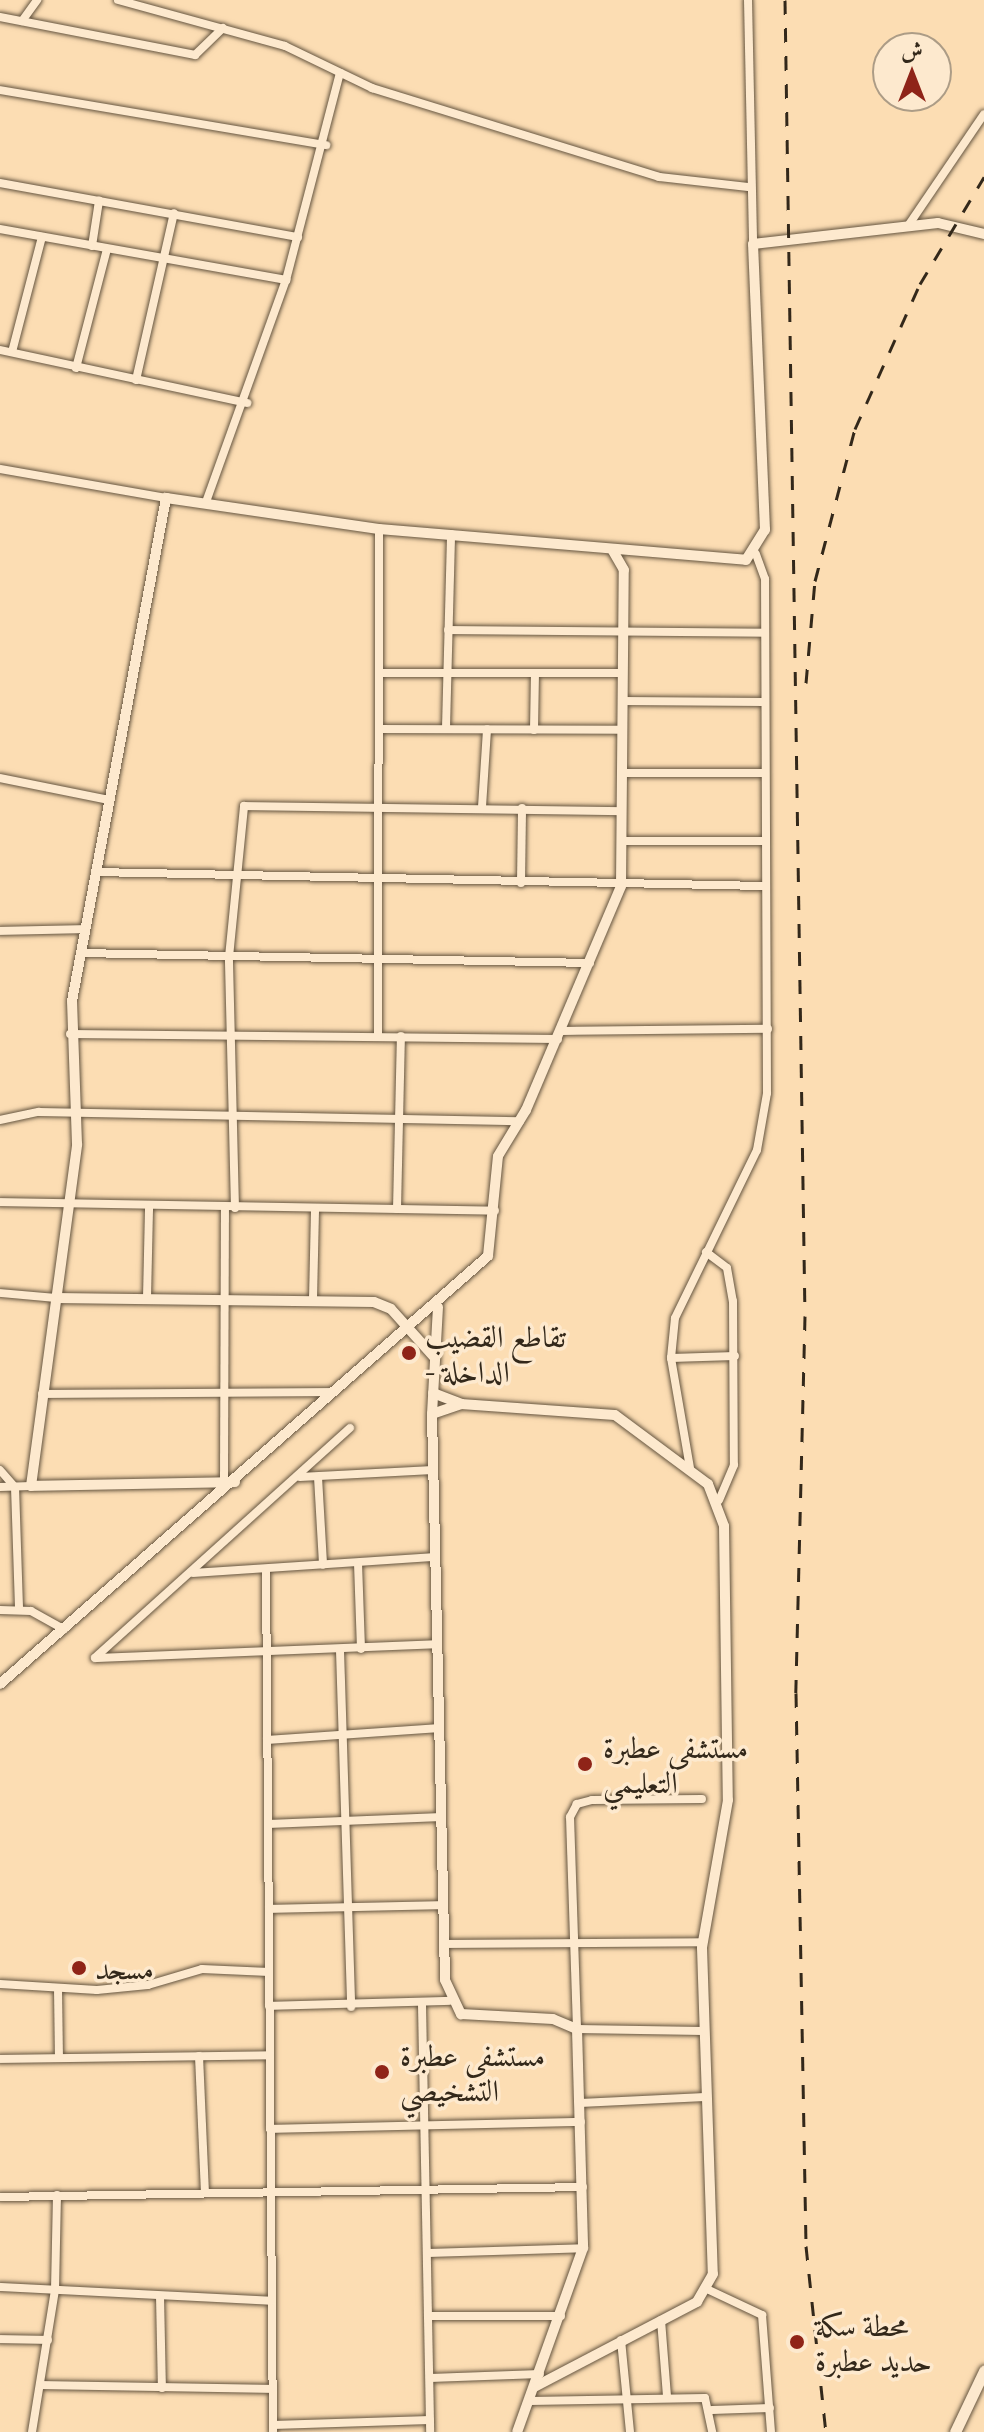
<!DOCTYPE html>
<meta charset="utf-8">
<style>
body{margin:0}
#map{position:relative;width:984px;height:2432px;overflow:hidden;background:#fcddb3;font-family:"Gentium Book Plus",Amiri,serif}
div>[style]{position:absolute}
.roads{filter:drop-shadow(0 0 2px #655540) drop-shadow(0 0 2px #655540)}
.minor>*{height:8px;margin:-4px;padding:0 4px;transform-origin:4px;border-radius:4px;background:#fde9ce}
.tertiary>*{height:10px;margin:-5px;padding:0 5px;transform-origin:5px;border-radius:5px;background:#fde9ce}
.secondary>*{height:11px;margin:-5.5px;padding:0 5.5px;transform-origin:5.5px;border-radius:5.5px;background:#fde9ce}
.rail>*{height:3px;margin-top:-1.5px;transform-origin:0;background:repeating-linear-gradient(90deg,#33281a 0 14px,transparent 0 28px)}
.dots>*{width:22px;height:22px;translate:-50% -50%;box-sizing:border-box;border:4px solid #fde9ce;border-radius:50%}
span{translate:-50% -50%;white-space:nowrap;text-align:center;line-height:1.15;-webkit-text-stroke:7px #fde9ce;paint-order:stroke}
.poi-label{font-size:30px;color:#33281a}
.left{translate:0 -50%;text-align:left}
.north{position:absolute;left:872px;top:32px;width:80px;height:80px;box-sizing:border-box;background:#fde9ce;border:2px solid #ac9c86;border-radius:50%;rotate:0deg;font-size:22px;font-weight:700;line-height:32px;text-align:center;color:#33281a}
.north::after{content:'';display:block;margin:auto;width:28px;height:36px;background:#8f2418;clip-path:polygon(50% 0,100% 100%,50% 72%,0 100%)}
</style>
<div id="map">
<div class="roads">
<div class="minor">
<i style="left:118px;top:0;width:173px;rotate:15.4deg"></i>
<i style="left:285px;top:46px;width:97px;rotate:25.8deg"></i>
<i style="left:372px;top:88px;width:300px;rotate:17.2deg"></i>
<i style="left:659px;top:177px;width:90px;rotate:6.4deg"></i>
<i style="left:748px;top:0;width:244px;rotate:88.8deg"></i>
<i style="left:0;top:17px;width:199px;rotate:11deg"></i>
<i style="left:195px;top:55px;width:39px;rotate:-44deg"></i>
<i style="left:22px;top:21px;width:26px;rotate:-54deg"></i>
<i style="left:0;top:90px;width:331px;rotate:9.6deg"></i>
<i style="left:0;top:183px;width:303px;rotate:10.3deg"></i>
<i style="left:908px;top:226px;width:135px;rotate:-55.8deg"></i>
<i style="left:0;top:229px;width:291px;rotate:10.1deg"></i>
<i style="left:92px;top:246px;width:46px;rotate:-81.2deg"></i>
<i style="left:0;top:350px;width:253px;rotate:12.1deg"></i>
<i style="left:12px;top:352px;width:119px;rotate:-75.4deg"></i>
<i style="left:76px;top:368px;width:123px;rotate:-75.4deg"></i>
<i style="left:136px;top:380px;width:171px;rotate:-77.2deg"></i>
<i style="left:0;top:469px;width:169px;rotate:9.9deg"></i>
<i style="left:206px;top:502px;width:236px;rotate:-70.2deg"></i>
<i style="left:286px;top:280px;width:214px;rotate:-75.4deg"></i>
<i style="left:448px;top:630px;width:316px;rotate:0.5deg"></i>
<i style="left:380px;top:673px;width:242px"></i>
<i style="left:622px;top:701px;width:142px;rotate:0.4deg"></i>
<i style="left:446px;top:728px;width:194px;rotate:-88.5deg"></i>
<i style="left:381px;top:729px;width:240px;rotate:0.2deg"></i>
<i style="left:534px;top:730px;width:56px;rotate:-89deg"></i>
<i style="left:622px;top:773px;width:142px"></i>
<i style="left:0;top:778px;width:111px;rotate:11.4deg"></i>
<i style="left:482px;top:807px;width:78px;rotate:-86.3deg"></i>
<i style="left:622px;top:841px;width:143px"></i>
<i style="left:95px;top:872px;width:670px;rotate:1.2deg"></i>
<i style="left:521px;top:883px;width:75px;rotate:-89.2deg"></i>
<i style="left:0;top:931px;width:85px;rotate:-1.3deg"></i>
<i style="left:80px;top:953px;width:510px;rotate:1.12deg"></i>
<i style="left:562px;top:1031px;width:206px;rotate:-0.6deg"></i>
<i style="left:70px;top:1034px;width:488px;rotate:0.6deg"></i>
<i style="left:378px;top:1035px;width:506px;rotate:-89.89deg"></i>
<i style="left:0;top:1120px;width:40px;rotate:-12deg"></i>
<i style="left:39px;top:1112px;width:481px;rotate:1.1deg"></i>
<i style="left:0;top:1202px;width:495px;rotate:1deg"></i>
<i style="left:235px;top:1208px;width:251px;rotate:-91.4deg"></i>
<i style="left:229px;top:957px;width:152px;rotate:-84.3deg"></i>
<i style="left:244px;top:806px;width:378px;rotate:0.8deg"></i>
<i style="left:397px;top:1209px;width:173px;rotate:-88.7deg"></i>
<i style="left:706px;top:1252px;width:26px;rotate:37deg"></i>
<i style="left:727px;top:1268px;width:34px;rotate:80deg"></i>
<i style="left:733px;top:1301px;width:164px;rotate:89.7deg"></i>
<i style="left:734px;top:1465px;width:38px;rotate:113deg"></i>
<i style="left:0;top:1293px;width:55px;rotate:5.2deg"></i>
<i style="left:147px;top:1298px;width:90px;rotate:-88.7deg"></i>
<i style="left:313px;top:1299px;width:91px;rotate:-88.7deg"></i>
<i style="left:671px;top:1358px;width:64px;rotate:-1.8deg"></i>
<i style="left:42px;top:1394px;width:291px;rotate:-0.4deg"></i>
<i style="left:350px;top:1428px;width:343px;rotate:138deg"></i>
<i style="left:95px;top:1658px;width:343px;rotate:-2.3deg"></i>
<i style="left:690px;top:1468px;width:112px;rotate:-99.8deg"></i>
<i style="left:671px;top:1358px;width:40px;rotate:-84.3deg"></i>
<i style="left:675px;top:1318px;width:187px;rotate:-64deg"></i>
<i style="left:757px;top:1150px;width:58px;rotate:-80deg"></i>
<i style="left:767px;top:1093px;width:514px;rotate:-90.22deg"></i>
<i style="left:765px;top:579px;width:27px;rotate:-110deg"></i>
<i style="left:0;top:1470px;width:23px;rotate:49deg"></i>
<i style="left:15px;top:1487px;width:123px;rotate:88.1deg"></i>
<i style="left:300px;top:1477px;width:133px;rotate:-3deg"></i>
<i style="left:318px;top:1477px;width:88px;rotate:86.7deg"></i>
<i style="left:224px;top:1483px;width:275px;rotate:-89.8deg"></i>
<i style="left:0;top:1487px;width:31px;rotate:-2deg"></i>
<i style="left:358px;top:1563px;width:86px;rotate:88deg"></i>
<i style="left:266px;top:1569px;width:863px;rotate:89.54deg"></i>
<i style="left:193px;top:1573px;width:243px;rotate:-3.8deg"></i>
<i style="left:0;top:1610px;width:31px;rotate:2deg"></i>
<i style="left:31px;top:1611px;width:38px;rotate:29deg"></i>
<i style="left:340px;top:1650px;width:357px;rotate:88.2deg"></i>
<i style="left:267px;top:1740px;width:173px;rotate:-4deg"></i>
<i style="left:702px;top:1799px;width:110px;rotate:179.5deg"></i>
<i style="left:592px;top:1800px;width:16px;rotate:165deg"></i>
<i style="left:577px;top:1804px;width:15px;rotate:118deg"></i>
<i style="left:570px;top:1817px;width:212px;rotate:88.1deg"></i>
<i style="left:577px;top:2029px;width:126px;rotate:0.9deg"></i>
<i style="left:268px;top:1824px;width:174px;rotate:-2.3deg"></i>
<i style="left:269px;top:1909px;width:175px;rotate:-1.3deg"></i>
<i style="left:444px;top:1944px;width:258px;rotate:-0.4deg"></i>
<i style="left:0;top:1984px;width:97px;rotate:3.5deg"></i>
<i style="left:97px;top:1990px;width:51px;rotate:-5.6deg"></i>
<i style="left:148px;top:1985px;width:56px;rotate:-16.5deg"></i>
<i style="left:202px;top:1969px;width:67px;rotate:2.6deg"></i>
<i style="left:58px;top:1988px;width:70px;rotate:89.2deg"></i>
<i style="left:422px;top:2005px;width:427px;rotate:88.9deg"></i>
<i style="left:269px;top:2006px;width:180px;rotate:-1.6deg"></i>
<i style="left:199px;top:2056px;width:135px;rotate:87.5deg"></i>
<i style="left:0;top:2059px;width:270px;rotate:-0.8deg"></i>
<i style="left:580px;top:2103px;width:125px;rotate:-2.7deg"></i>
<i style="left:270px;top:2129px;width:311px;rotate:-1.3deg"></i>
<i style="left:0;top:2197px;width:583px;rotate:-0.98deg"></i>
<i style="left:428px;top:2253px;width:155px;rotate:-1.8deg"></i>
<i style="left:0;top:2287px;width:272px;rotate:2.9deg"></i>
<i style="left:709px;top:2290px;width:59px;rotate:25.3deg"></i>
<i style="left:762px;top:2315px;width:117px;rotate:85.6deg"></i>
<i style="left:160px;top:2296px;width:92px;rotate:88.8deg"></i>
<i style="left:429px;top:2316px;width:132px"></i>
<i style="left:661px;top:2320px;width:77px;rotate:85.5deg"></i>
<i style="left:0;top:2339px;width:48px;rotate:1.2deg"></i>
<i style="left:621px;top:2340px;width:92px;rotate:84.4deg"></i>
<i style="left:430px;top:2378px;width:110px;rotate:-2.1deg"></i>
<i style="left:43px;top:2385px;width:230px;rotate:1deg"></i>
<i style="left:530px;top:2401px;width:175px;rotate:-1deg"></i>
<i style="left:705px;top:2398px;width:35px;rotate:78deg"></i>
<i style="left:712px;top:2410px;width:58px;rotate:-2deg"></i>
<i style="left:273px;top:2425px;width:157px;rotate:-1.8deg"></i>
<i style="left:32px;top:2432px;width:144px;rotate:-80.8deg"></i>
<i style="left:55px;top:2290px;width:95px;rotate:-88.8deg"></i>
</div>
<div class="tertiary">
<i style="left:55px;top:1298px;width:319px;rotate:0.7deg"></i>
<i style="left:374px;top:1302px;width:18px;rotate:22deg"></i>
<i style="left:391px;top:1309px;width:64px;rotate:48.1deg"></i>
<i style="left:438px;top:1307px;width:107px;rotate:93.2deg"></i>
<i style="left:432px;top:1414px;width:566px;rotate:88.68deg"></i>
<i style="left:445px;top:1980px;width:38px;rotate:65deg"></i>
<i style="left:461px;top:2014px;width:92px;rotate:3.1deg"></i>
<i style="left:553px;top:2019px;width:26px;rotate:23deg"></i>
<i style="left:577px;top:2029px;width:219px;rotate:88.4deg"></i>
<i style="left:583px;top:2248px;width:195px;rotate:109.7deg"></i>
<i style="left:433px;top:1393px;width:30px;rotate:21deg"></i>
<i style="left:461px;top:1404px;width:154px;rotate:4.1deg"></i>
<i style="left:615px;top:1415px;width:116px;rotate:36.6deg"></i>
<i style="left:708px;top:1484px;width:45px;rotate:69.1deg"></i>
<i style="left:724px;top:1526px;width:274px;rotate:89.2deg"></i>
<i style="left:728px;top:1800px;width:150px;rotate:100deg"></i>
<i style="left:702px;top:1948px;width:326px;rotate:88.1deg"></i>
<i style="left:713px;top:2274px;width:32px;rotate:120deg"></i>
<i style="left:697px;top:2302px;width:182px;rotate:152.4deg"></i>
<i style="left:432px;top:1414px;width:31px;rotate:-19deg"></i>
<i style="left:235px;top:1482px;width:204px;rotate:178.9deg"></i>
<i style="left:31px;top:1486px;width:345px;rotate:-82.3deg"></i>
<i style="left:77px;top:1144px;width:143px;rotate:-92deg"></i>
<i style="left:72px;top:1001px;width:512px;rotate:-79.41deg"></i>
<i style="left:166px;top:498px;width:215px;rotate:8.3deg"></i>
<i style="left:379px;top:529px;width:368px;rotate:4.8deg"></i>
<i style="left:746px;top:560px;width:36px;rotate:-58deg"></i>
<i style="left:765px;top:530px;width:286px;rotate:-92.4deg"></i>
<i style="left:753px;top:244px;width:186px;rotate:-6.5deg"></i>
<i style="left:938px;top:223px;width:47px;rotate:13.4deg"></i>
<i style="left:0;top:1684px;width:649px;rotate:-41.25deg"></i>
<i style="left:488px;top:1256px;width:100px;rotate:-84.3deg"></i>
<i style="left:498px;top:1156px;width:54px;rotate:-58.7deg"></i>
<i style="left:526px;top:1110px;width:243px;rotate:-67deg"></i>
<i style="left:621px;top:886px;width:316px;rotate:-89.5deg"></i>
<i style="left:624px;top:570px;width:22px;rotate:-120deg"></i>
</div>
<div class="secondary">
<i style="left:955px;top:2432px;width:68px;rotate:-64.6deg"></i>
</div>
</div>
<div class="rail">
<i style="left:785px;top:0;width:1316px;rotate:89.13deg"></i>
<i style="left:805px;top:1316px;width:377px;rotate:91.4deg"></i>
<i style="left:796px;top:1693px;width:553px;rotate:88.96deg"></i>
<i style="left:806px;top:2246px;width:187px;rotate:83.9deg"></i>
<i style="left:806px;top:683px;width:102px;rotate:-85deg"></i>
<i style="left:815px;top:581px;width:157px;rotate:-75.3deg"></i>
<i style="left:855px;top:429px;width:159px;rotate:-65.9deg"></i>
<i style="left:920px;top:284px;width:125px;rotate:-59.1deg"></i>
</div>
<div class="dots">
<i style="left:409px;top:1353px;background:#8f2418"></i>
<i style="left:585px;top:1764px;background:#8f2418"></i>
<i style="left:79px;top:1968px;background:#8f2418"></i>
<i style="left:382px;top:2072px;background:#8f2418"></i>
<i style="left:797px;top:2342px;background:#8f2418"></i>
</div>
<div class="poi-label">
<span class="left" style="left:425px;top:1353px">تقاطع القضيب<br>- الداخلة</span>
<span class="left" style="left:603px;top:1764px">مستشفى عطبرة<br>التعليمي</span>
<span class="left" style="left:95px;top:1968px">مسجد</span>
<span class="left" style="left:400px;top:2072px">مستشفى عطبرة<br>التشخيصي</span>
<span class="left" style="left:815px;top:2342px">محطة سكة<br>حديد عطبرة</span>
</div>
<div class="north">ش</div>
</div>
